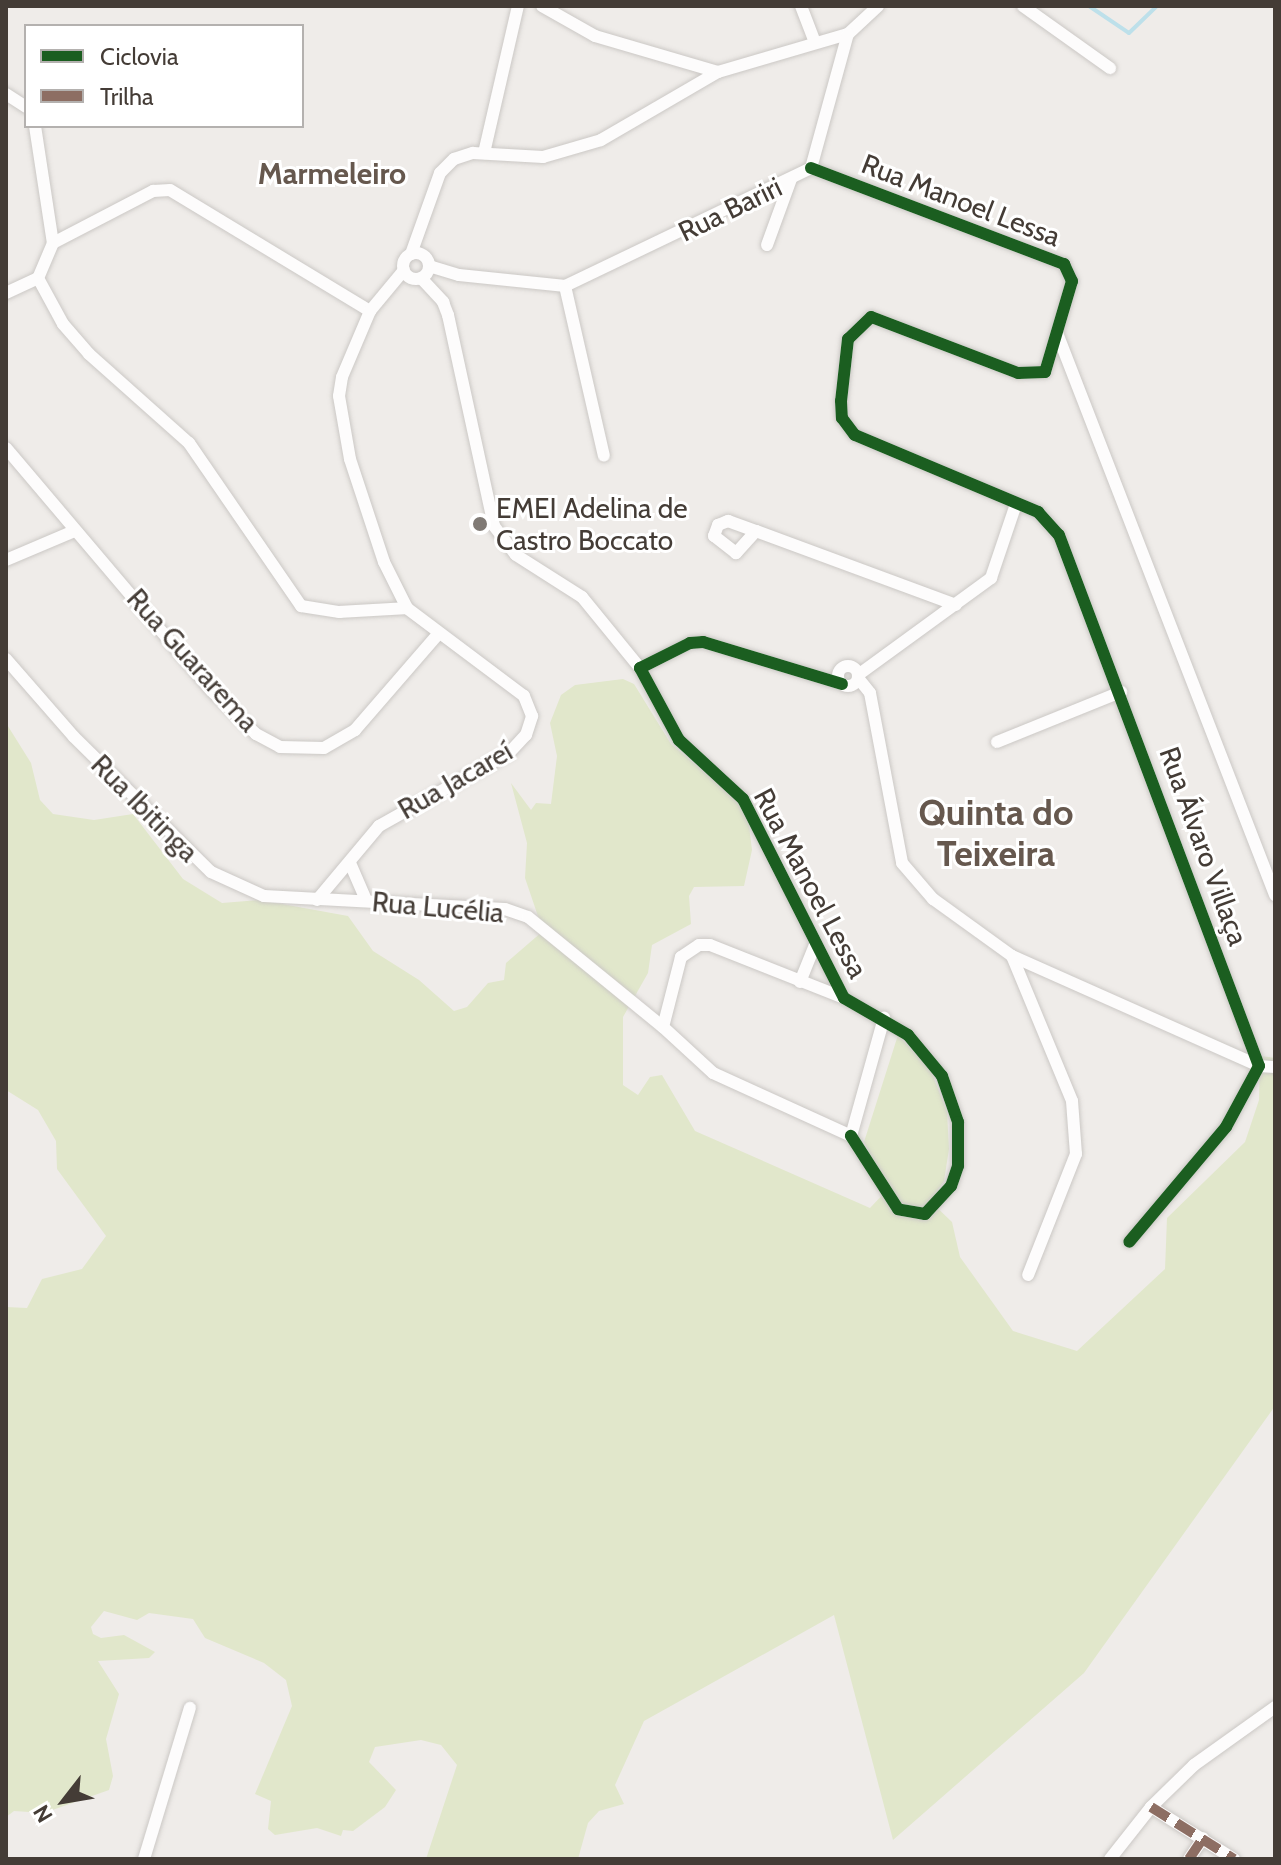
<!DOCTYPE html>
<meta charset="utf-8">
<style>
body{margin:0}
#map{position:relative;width:1281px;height:1865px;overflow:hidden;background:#efece9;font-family:Cabin,sans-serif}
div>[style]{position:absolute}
.green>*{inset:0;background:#e1e7cb}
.stream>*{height:4px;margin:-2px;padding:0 2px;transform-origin:2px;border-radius:2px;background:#bde0ea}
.roads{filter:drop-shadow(0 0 2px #cbc8c5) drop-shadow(0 0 2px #cbc8c5)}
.minor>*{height:12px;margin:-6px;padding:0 6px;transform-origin:6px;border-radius:6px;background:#fdfcfc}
.minor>.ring{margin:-6px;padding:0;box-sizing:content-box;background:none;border:12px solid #fdfcfc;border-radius:50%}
.quiet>*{height:10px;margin-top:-5px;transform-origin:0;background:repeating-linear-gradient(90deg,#8d6e63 0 20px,transparent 0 30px)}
.cycleway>*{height:12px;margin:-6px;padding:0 6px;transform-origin:6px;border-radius:6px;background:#1b5e20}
.dots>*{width:22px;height:22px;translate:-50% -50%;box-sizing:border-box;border:4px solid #fff;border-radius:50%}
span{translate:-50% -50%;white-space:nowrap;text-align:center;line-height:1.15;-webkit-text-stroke:6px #fff;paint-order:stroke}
.street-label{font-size:28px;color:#443c36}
.poi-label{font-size:28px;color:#443c36}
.left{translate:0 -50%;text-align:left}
.neighbourhood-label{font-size:30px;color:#66584e;font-weight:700}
.district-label{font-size:36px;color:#66584e;font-weight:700}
.frame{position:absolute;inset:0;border:8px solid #443c36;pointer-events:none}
.legend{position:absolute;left:24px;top:24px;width:280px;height:104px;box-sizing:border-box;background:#fff;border:2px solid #b4b1af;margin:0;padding:10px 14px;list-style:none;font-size:24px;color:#443c36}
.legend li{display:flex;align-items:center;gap:16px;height:40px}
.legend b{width:40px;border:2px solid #b4b1af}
.north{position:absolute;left:24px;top:1761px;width:80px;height:80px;-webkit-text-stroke:6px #fff;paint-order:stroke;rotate:239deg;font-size:22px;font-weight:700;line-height:32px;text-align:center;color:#443c36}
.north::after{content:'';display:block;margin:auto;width:28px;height:36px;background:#443c36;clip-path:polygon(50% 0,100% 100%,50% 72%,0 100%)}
</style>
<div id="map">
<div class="green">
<i style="clip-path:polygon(623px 679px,634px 684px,671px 744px,747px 809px,752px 850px,744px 886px,694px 887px,689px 896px,691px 924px,652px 945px,648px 973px,623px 1017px,623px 1085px,638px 1095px,650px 1077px,662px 1075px,695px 1131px,870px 1208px,888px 1189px,864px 1142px,898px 1035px,931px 1071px,947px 1112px,949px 1149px,944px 1181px,930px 1201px,952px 1222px,960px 1257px,1013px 1331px,1077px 1351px,1165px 1269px,1167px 1218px,1245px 1142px,1259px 1100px,1260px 1056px,1275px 1058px,1275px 1406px,1084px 1673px,893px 1840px,834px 1615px,644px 1721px,615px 1785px,624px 1804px,599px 1811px,588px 1823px,578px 1859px,426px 1859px,457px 1765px,441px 1745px,421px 1740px,375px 1747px,369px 1762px,396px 1790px,385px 1807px,353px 1831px,343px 1830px,341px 1836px,317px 1828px,275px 1835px,268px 1829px,271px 1801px,255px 1794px,292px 1706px,286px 1680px,264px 1663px,205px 1638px,193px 1619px,149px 1613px,137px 1620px,104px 1611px,91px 1627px,93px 1634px,101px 1638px,124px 1635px,155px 1652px,149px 1658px,98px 1661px,119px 1694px,106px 1739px,113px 1776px,109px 1790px,44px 1813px,14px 1811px,6px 1817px,6px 1307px,27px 1308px,42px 1279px,82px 1269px,106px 1236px,57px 1169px,56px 1141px,38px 1110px,6px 1090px,6px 723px,31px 763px,40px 800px,53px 814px,94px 820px,133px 814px,183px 879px,222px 903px,260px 900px,348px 916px,373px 951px,419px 980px,454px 1011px,467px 1007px,488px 983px,504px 980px,506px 963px,543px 931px,525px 878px,527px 843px,511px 783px,531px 810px,536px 803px,551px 804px,557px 756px,550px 723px,561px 695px,575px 685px)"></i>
</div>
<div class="stream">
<i style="left:1089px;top:6px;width:48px;rotate:34deg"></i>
<i style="left:1129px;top:33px;width:39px;rotate:-44deg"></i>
</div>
<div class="roads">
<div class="minor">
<i style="left:542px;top:6px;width:61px;rotate:29.5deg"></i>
<i style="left:595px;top:36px;width:128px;rotate:16.3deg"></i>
<i style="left:801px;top:6px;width:39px;rotate:69deg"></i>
<i style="left:1023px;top:6px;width:107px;rotate:35.5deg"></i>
<i style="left:6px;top:94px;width:24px;rotate:33deg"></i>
<i style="left:35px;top:126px;width:118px;rotate:81.3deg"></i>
<i style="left:53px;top:243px;width:38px;rotate:113deg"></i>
<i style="left:38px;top:278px;width:52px;rotate:61.5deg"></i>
<i style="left:63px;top:324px;width:40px;rotate:49deg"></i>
<i style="left:89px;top:354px;width:134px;rotate:41.7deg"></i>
<i style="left:189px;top:443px;width:198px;rotate:55.5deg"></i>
<i style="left:301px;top:606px;width:39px;rotate:9deg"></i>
<i style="left:340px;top:612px;width:67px;rotate:-3.4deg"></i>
<i style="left:484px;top:153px;width:151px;rotate:-77deg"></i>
<i style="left:811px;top:168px;width:271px;rotate:20.8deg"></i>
<i style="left:1064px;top:264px;width:19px;rotate:65deg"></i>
<i style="left:1072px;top:281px;width:95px;rotate:106.5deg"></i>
<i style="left:1045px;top:372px;width:27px;rotate:178deg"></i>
<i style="left:1018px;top:373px;width:157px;rotate:-159.1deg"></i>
<i style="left:871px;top:317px;width:32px;rotate:136deg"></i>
<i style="left:848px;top:339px;width:62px;rotate:96.4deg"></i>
<i style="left:841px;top:401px;width:17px;rotate:87deg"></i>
<i style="left:842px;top:418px;width:21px;rotate:53deg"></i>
<i style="left:855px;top:435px;width:199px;rotate:22.8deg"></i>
<i style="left:1038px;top:512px;width:31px;rotate:48deg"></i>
<i style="left:1059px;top:535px;width:567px;rotate:69.36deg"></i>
<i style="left:1259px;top:1066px;width:69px;rotate:118.4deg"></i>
<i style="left:1226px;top:1127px;width:150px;rotate:130.1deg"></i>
<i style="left:53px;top:243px;width:113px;rotate:-27.5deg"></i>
<i style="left:153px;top:191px;width:17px;rotate:-3deg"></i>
<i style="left:170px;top:190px;width:234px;rotate:31.2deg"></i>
<i style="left:767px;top:245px;width:70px;rotate:-70deg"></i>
<i class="ring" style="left:403px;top:253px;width:14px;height:14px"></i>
<i style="left:411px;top:254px;width:86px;rotate:-70.3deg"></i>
<i style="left:440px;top:173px;width:20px;rotate:-45deg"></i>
<i style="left:454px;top:159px;width:20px;rotate:-18deg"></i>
<i style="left:473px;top:153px;width:70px;rotate:3.3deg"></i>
<i style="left:543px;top:157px;width:60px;rotate:-16.3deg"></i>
<i style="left:601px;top:140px;width:135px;rotate:-30.2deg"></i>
<i style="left:718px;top:72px;width:135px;rotate:-16.3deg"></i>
<i style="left:848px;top:34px;width:41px;rotate:-43deg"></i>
<i style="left:429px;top:266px;width:31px;rotate:17deg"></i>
<i style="left:459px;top:275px;width:107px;rotate:5.9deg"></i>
<i style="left:421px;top:278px;width:33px;rotate:47deg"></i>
<i style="left:443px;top:302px;width:14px;rotate:69deg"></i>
<i style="left:448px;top:315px;width:216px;rotate:77.7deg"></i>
<i style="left:494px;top:526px;width:36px;rotate:53deg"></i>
<i style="left:516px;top:555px;width:78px;rotate:32.5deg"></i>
<i style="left:582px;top:597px;width:92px;rotate:50.8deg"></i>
<i style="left:565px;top:286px;width:273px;rotate:-25.6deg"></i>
<i style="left:811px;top:168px;width:139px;rotate:-74.6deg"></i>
<i style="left:565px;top:286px;width:174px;rotate:77.1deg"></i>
<i style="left:6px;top:293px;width:35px;rotate:-25deg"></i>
<i style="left:1057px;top:333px;width:603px;rotate:68.8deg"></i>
<i style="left:6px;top:448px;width:321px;rotate:49.7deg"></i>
<i style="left:214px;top:693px;width:59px;rotate:44.3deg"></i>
<i style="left:256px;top:734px;width:27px;rotate:28deg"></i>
<i style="left:280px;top:747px;width:44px;rotate:1.3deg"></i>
<i style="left:324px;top:748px;width:36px;rotate:-30deg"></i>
<i style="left:355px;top:730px;width:128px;rotate:-49.1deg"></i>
<i style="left:756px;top:531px;width:30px;rotate:132deg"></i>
<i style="left:736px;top:553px;width:28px;rotate:-142deg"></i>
<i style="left:714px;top:536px;width:12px;rotate:-70deg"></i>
<i style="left:718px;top:525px;width:11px;rotate:-22deg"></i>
<i style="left:728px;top:521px;width:30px;rotate:20deg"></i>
<i style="left:756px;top:531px;width:213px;rotate:20.3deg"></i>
<i style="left:6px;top:560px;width:72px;rotate:-23deg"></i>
<i style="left:6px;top:659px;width:103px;rotate:48.9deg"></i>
<i style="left:74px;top:737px;width:192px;rotate:44.6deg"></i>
<i style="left:211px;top:872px;width:58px;rotate:24.4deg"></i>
<i style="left:264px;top:896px;width:241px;rotate:3.1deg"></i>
<i style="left:505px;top:909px;width:24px;rotate:19deg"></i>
<i style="left:528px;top:917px;width:174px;rotate:39.2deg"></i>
<i class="ring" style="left:838px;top:666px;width:8px;height:8px"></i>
<i style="left:858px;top:675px;width:165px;rotate:-36.1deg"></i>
<i style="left:991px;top:578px;width:78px;rotate:-71.3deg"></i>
<i style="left:858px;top:678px;width:19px;rotate:51deg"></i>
<i style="left:870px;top:693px;width:173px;rotate:79.3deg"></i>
<i style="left:902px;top:863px;width:48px;rotate:49.3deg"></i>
<i style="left:933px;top:899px;width:97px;rotate:35.8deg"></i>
<i style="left:1012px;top:956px;width:157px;rotate:67.5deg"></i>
<i style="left:1072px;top:1101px;width:53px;rotate:85.7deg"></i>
<i style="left:1076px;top:1154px;width:130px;rotate:111.6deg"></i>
<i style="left:842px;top:684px;width:145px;rotate:-163.2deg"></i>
<i style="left:703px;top:642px;width:13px;rotate:176deg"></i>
<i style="left:690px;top:643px;width:56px;rotate:153.4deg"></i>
<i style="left:640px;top:668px;width:82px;rotate:61.6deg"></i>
<i style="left:679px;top:740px;width:87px;rotate:42.7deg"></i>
<i style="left:743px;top:799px;width:223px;rotate:63.1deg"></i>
<i style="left:844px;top:998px;width:74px;rotate:30deg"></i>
<i style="left:908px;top:1035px;width:53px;rotate:50.3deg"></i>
<i style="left:942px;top:1076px;width:49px;rotate:70.8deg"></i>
<i style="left:958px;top:1122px;width:44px;rotate:90deg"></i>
<i style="left:958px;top:1166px;width:21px;rotate:109deg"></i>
<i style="left:951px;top:1186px;width:38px;rotate:133deg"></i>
<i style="left:925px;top:1214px;width:27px;rotate:-170deg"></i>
<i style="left:898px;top:1209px;width:87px;rotate:-122.8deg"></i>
<i style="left:997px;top:742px;width:134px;rotate:-22deg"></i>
<i style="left:350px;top:863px;width:40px;rotate:66.6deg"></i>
<i style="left:317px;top:900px;width:97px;rotate:-50deg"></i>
<i style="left:379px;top:826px;width:149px;rotate:-29.3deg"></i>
<i style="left:509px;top:753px;width:25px;rotate:-47deg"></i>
<i style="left:526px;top:735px;width:20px;rotate:-72deg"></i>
<i style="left:532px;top:716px;width:22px;rotate:-112deg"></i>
<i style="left:524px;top:696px;width:146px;rotate:-143.1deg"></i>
<i style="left:407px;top:608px;width:51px;rotate:-116.6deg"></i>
<i style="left:384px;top:562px;width:108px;rotate:-108.3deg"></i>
<i style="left:350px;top:459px;width:64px;rotate:-99.9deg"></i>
<i style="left:339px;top:396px;width:19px;rotate:-81deg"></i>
<i style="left:342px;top:377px;width:72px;rotate:-67deg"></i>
<i style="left:370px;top:311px;width:53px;rotate:-50.3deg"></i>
<i style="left:1012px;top:956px;width:270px;rotate:24deg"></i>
<i style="left:1259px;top:1066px;width:16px;rotate:4deg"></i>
<i style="left:800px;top:982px;width:38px;rotate:-68deg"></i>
<i style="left:844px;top:998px;width:144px;rotate:-158.4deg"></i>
<i style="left:710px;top:945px;width:11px;rotate:180deg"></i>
<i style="left:699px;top:945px;width:22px;rotate:146deg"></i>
<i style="left:681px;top:957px;width:72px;rotate:104.4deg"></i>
<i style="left:663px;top:1027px;width:68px;rotate:42.6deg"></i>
<i style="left:713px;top:1073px;width:152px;rotate:24.5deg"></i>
<i style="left:851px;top:1136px;width:123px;rotate:-74.4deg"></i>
<i style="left:1151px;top:1807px;width:98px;rotate:32.1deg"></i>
<i style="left:144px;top:1859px;width:158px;rotate:-73.1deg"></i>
<i style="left:1110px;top:1859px;width:66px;rotate:-51.7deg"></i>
<i style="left:1151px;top:1807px;width:60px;rotate:-44.3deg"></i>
<i style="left:1194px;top:1765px;width:100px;rotate:-35.6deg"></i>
<i style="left:1189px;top:1859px;width:25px;rotate:-56deg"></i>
</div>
</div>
<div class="quiet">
<i style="left:1151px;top:1807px;width:98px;rotate:32.1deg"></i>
<i style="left:1189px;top:1859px;width:25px;rotate:-56deg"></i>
</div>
<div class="cycleway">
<i style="left:811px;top:168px;width:271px;rotate:20.8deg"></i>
<i style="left:1064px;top:264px;width:19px;rotate:65deg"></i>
<i style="left:1072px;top:281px;width:95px;rotate:106.5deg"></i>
<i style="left:1045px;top:372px;width:27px;rotate:178deg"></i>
<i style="left:1018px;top:373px;width:157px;rotate:-159.1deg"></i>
<i style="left:871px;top:317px;width:32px;rotate:136deg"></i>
<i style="left:848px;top:339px;width:62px;rotate:96.4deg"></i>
<i style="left:841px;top:401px;width:17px;rotate:87deg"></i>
<i style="left:842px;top:418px;width:21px;rotate:53deg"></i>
<i style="left:855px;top:435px;width:199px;rotate:22.8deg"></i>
<i style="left:1038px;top:512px;width:31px;rotate:48deg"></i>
<i style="left:1059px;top:535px;width:567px;rotate:69.36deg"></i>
<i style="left:1259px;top:1066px;width:69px;rotate:118.4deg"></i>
<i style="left:1226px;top:1127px;width:150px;rotate:130.1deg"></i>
<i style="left:842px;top:684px;width:145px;rotate:-163.2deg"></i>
<i style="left:703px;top:642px;width:13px;rotate:176deg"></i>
<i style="left:690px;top:643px;width:56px;rotate:153.4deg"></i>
<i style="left:640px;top:668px;width:82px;rotate:61.6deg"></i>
<i style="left:679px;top:740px;width:87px;rotate:42.7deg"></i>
<i style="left:743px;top:799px;width:223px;rotate:63.1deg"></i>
<i style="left:844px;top:998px;width:74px;rotate:30deg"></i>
<i style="left:908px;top:1035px;width:53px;rotate:50.3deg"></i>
<i style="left:942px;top:1076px;width:49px;rotate:70.8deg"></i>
<i style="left:958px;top:1122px;width:44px;rotate:90deg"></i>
<i style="left:958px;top:1166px;width:21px;rotate:109deg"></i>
<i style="left:951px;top:1186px;width:38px;rotate:133deg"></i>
<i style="left:925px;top:1214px;width:27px;rotate:-170deg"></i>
<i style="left:898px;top:1209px;width:87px;rotate:-122.8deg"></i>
</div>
<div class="dots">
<i style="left:480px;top:524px;background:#807a75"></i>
</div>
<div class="street-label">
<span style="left:961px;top:200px;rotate:21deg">Rua Manoel Lessa</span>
<span style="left:730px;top:209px;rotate:-26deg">Rua Bariri</span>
<span style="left:193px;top:660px;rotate:48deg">Rua Guararema</span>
<span style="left:455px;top:780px;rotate:-30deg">Rua Jacareí</span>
<span style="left:145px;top:808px;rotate:45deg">Rua Ibitinga</span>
<span style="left:1204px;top:846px;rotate:70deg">Rua Álvaro Villaça</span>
<span style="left:811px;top:883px;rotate:62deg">Rua Manoel Lessa</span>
<span style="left:438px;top:907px;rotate:5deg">Rua Lucélia</span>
</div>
<div class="poi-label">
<span class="left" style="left:496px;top:524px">EMEI Adelina de<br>Castro Boccato</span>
</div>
<div class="neighbourhood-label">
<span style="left:332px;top:174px">Marmeleiro</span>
</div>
<div class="district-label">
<span style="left:996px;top:833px">Quinta do<br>Teixeira</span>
</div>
<div class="frame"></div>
<ul class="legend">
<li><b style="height:10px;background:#1b5e20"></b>Ciclovia</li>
<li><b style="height:10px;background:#8d6e63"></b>Trilha</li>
</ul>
<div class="north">N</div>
</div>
